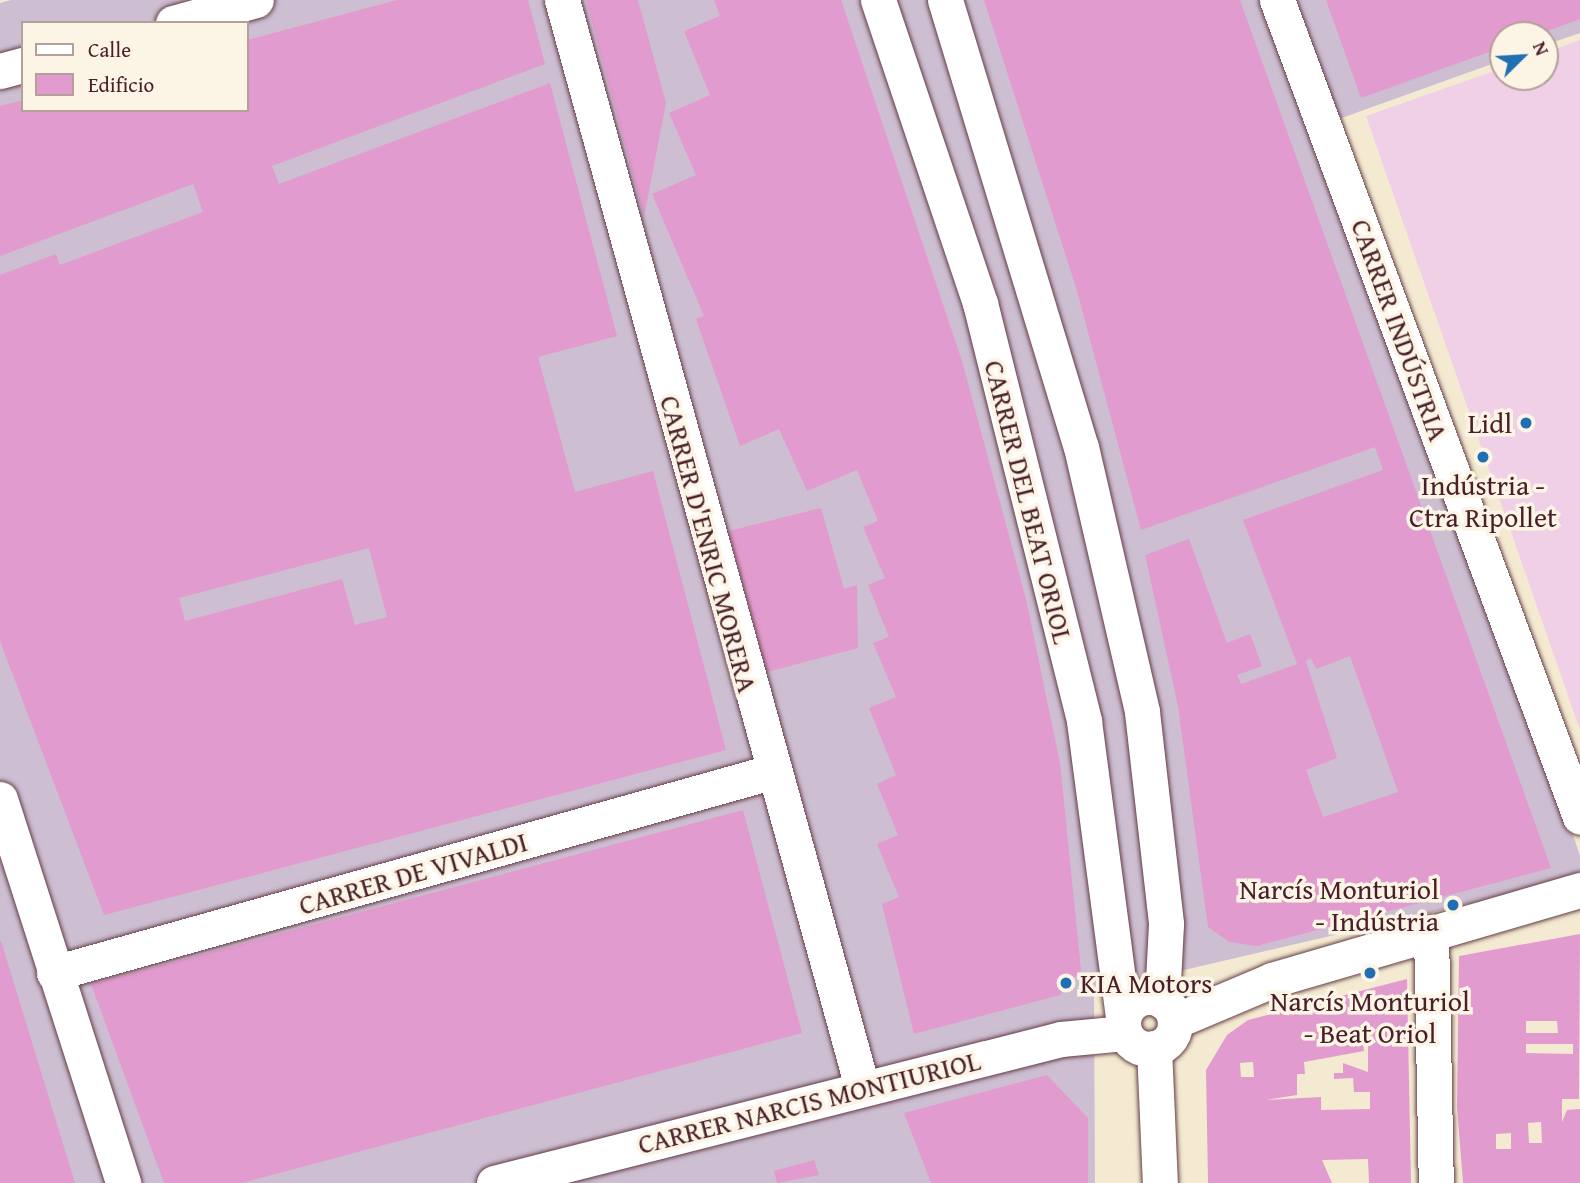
<!DOCTYPE html>
<meta charset="utf-8">
<style>
body{margin:0}
#map{position:relative;width:1580px;height:1183px;overflow:hidden;background:#f4ead1;font-family:"Gentium Book Plus",serif}
div>[style]{position:absolute}
.built>*{inset:0;background:#efd0e6}
.industrial>*{inset:0;background:#cdbed2}
.building>*{inset:0;background:#e29bce}
.roads{filter:drop-shadow(0 0 2px #643d44) drop-shadow(0 0 2px #643d44)}
.minor>*{height:35px;margin:-17.5px;padding:0 17.5px;transform-origin:17.5px;border-radius:17.5px;background:#fff}
.minor>.ring{margin:-17.5px;padding:0;box-sizing:content-box;background:none;border:35px solid #fff;border-radius:50%}
.dots>*{width:19px;height:19px;translate:-50% -50%;box-sizing:border-box;border:4px solid #fcf5e5;border-radius:50%}
span{translate:-50% -50%;white-space:nowrap;text-align:center;line-height:1.15;-webkit-text-stroke:7px #fcf5e5;paint-order:stroke}
.street-label{font-size:28px;color:#4a1f2b}
.poi-label{font-size:28px;color:#4a1f2b}
.right{translate:-100% -50%;text-align:right}
.left{translate:0 -50%;text-align:left}
.legend{position:absolute;left:21px;top:21px;width:228px;height:91px;box-sizing:border-box;background:#fcf5e5;border:2px solid #b59f9b;margin:0;padding:9px 12px;list-style:none;font-size:21px;color:#4a1f2b}
.legend li{display:flex;align-items:center;gap:14px;height:35px}
.legend b{width:35px;border:2px solid #b59f9b}
.north{position:absolute;left:1489px;top:21px;width:70px;height:70px;box-sizing:border-box;background:#fcf5e5;border:2px solid #b59f9b;border-radius:50%;rotate:66deg;font-size:19px;font-weight:700;line-height:28px;text-align:center;color:#4a1f2b}
.north::after{content:'';display:block;margin:auto;width:24px;height:32px;background:#1f6fb2;clip-path:polygon(50% 0,100% 100%,50% 72%,0 100%)}
</style>
<div id="map">
<div class="built">
<i style="clip-path:polygon(1580px 40px,1580px 730px,1366px 116px,1503px 68px,1503px 77px,1545px 77px,1545px 53px)"></i>
</div>
<div class="industrial">
<i style="clip-path:polygon(evenodd,11px 0,1580px 0,1580px 33px,1545px 45px,1545px 35px,1503px 35px,1503px 60px,1336px 120px,1580px 856px,1580px 878px,1094px 991px,1095px 1183px,0 1183px,0 3px,11px 0,23px 23px,247px 23px,247px 110px,23px 110px,23px 23px)"></i>
</div>
<div class="building">
<i style="clip-path:polygon(evenodd,397px 0,528px 0,545px 64px,272px 166px,279px 184px,550px 83px,617px 336px,538px 357px,575px 492px,653px 471px,726px 750px,104px 915px,0 641px,0 275px,56px 254px,60px 265px,203px 212px,193px 184px,0 256px,0 106px,23px 100px,23px 110px,247px 110px,247px 40px,397px 0,369px 548px,387px 617px,355px 625px,342px 579px,185px 621px,179px 598px,369px 548px)"></i>
<i style="clip-path:polygon(586px 0,638px 0,666px 103px,644px 217px)"></i>
<i style="clip-path:polygon(714px 0,841px 0,962px 361px,1026px 599px,1060px 763px,1081px 970px,1060px 995px,914px 1034px,882px 904px,899px 897px,877px 844px,898px 835px,877px 784px,896px 775px,869px 708px,896px 697px,873px 643px,889px 637px,868px 585px,885px 578px,863px 527px,878px 521px,857px 470px,807px 491px,779px 429px,740px 446px,696px 319px,704px 316px,652px 194px,696px 175px,669px 113px,710px 95px,684px 31px,720px 16px)"></i>
<i style="clip-path:polygon(evenodd,984px 0,1240px 0,1551px 868px,1257px 946px,1229px 942px,1208px 927px,1178px 706px,1145px 555px,1189px 539px,1227px 643px,1250px 634px,1262px 666px,1237px 675px,1241px 684px,1297px 664px,1243px 520px,1383px 470px,1375px 447px,1141px 530px,1077px 291px,984px 0,1350px 656px,1398px 792px,1323px 817px,1306px 770px,1337px 758px,1306px 661px,1311px 658px,1316px 669px,1350px 656px)"></i>
<i style="clip-path:polygon(1326px 0,1580px 0,1580px 19px,1536px 35px,1503px 35px,1503px 47px,1361px 98px)"></i>
<i style="clip-path:polygon(821px 508px,844px 589px,857px 585px,858px 648px,767px 672px,729px 531px)"></i>
<i style="clip-path:polygon(743px 810px,802px 1033px,242px 1183px,164px 1183px,91px 984px)"></i>
<i style="clip-path:polygon(evenodd,1580px 934px,1579px 1099px,1562px 1099px,1562px 1122px,1567px 1110px,1580px 1109px,1580px 1183px,1463px 1183px,1457px 1107px,1459px 956px,1580px 934px,1526px 1021px,1557px 1021px,1558px 1033px,1526px 1033px,1526px 1021px,1580px 934px,1526px 1044px,1573px 1044px,1573px 1054px,1526px 1053px,1526px 1044px,1580px 934px,1541px 1122px,1542px 1143px,1529px 1143px,1528px 1123px,1541px 1122px,1580px 934px,1511px 1133px,1511px 1149px,1496px 1149px,1496px 1134px,1511px 1133px)"></i>
<i style="clip-path:polygon(0 941px,1px 941px,75px 1183px,0 1183px)"></i>
<i style="clip-path:polygon(evenodd,1407px 979px,1411px 1183px,1369px 1183px,1368px 1159px,1322px 1160px,1332px 1183px,1208px 1183px,1206px 1070px,1227px 1035px,1248px 1020px,1407px 979px,1368px 1030px,1368px 1072px,1343px 1063px,1343px 1073px,1334px 1073px,1334px 1079px,1353px 1078px,1354px 1092px,1370px 1092px,1370px 1109px,1321px 1110px,1321px 1097px,1266px 1100px,1297px 1095px,1297px 1074px,1305px 1074px,1304px 1062px,1364px 1051px,1361px 1031px,1368px 1030px,1407px 979px,1253px 1062px,1254px 1077px,1241px 1077px,1240px 1063px,1253px 1062px)"></i>
<i style="clip-path:polygon(1047px 1075px,1088px 1118px,1088px 1183px,931px 1183px,904px 1113px)"></i>
<i style="clip-path:polygon(814px 1160px,819px 1175px,777px 1183px,774px 1171px)"></i>
</div>
<div class="roads">
<div class="minor">
<i style="left:562px;top:0;width:1128px;rotate:74.57deg"></i>
<i style="left:878px;top:0;width:320px;rotate:71.4deg"></i>
<i style="left:980px;top:303px;width:431px;rotate:76deg"></i>
<i style="left:1084px;top:721px;width:299px;rotate:82.5deg"></i>
<i style="left:945px;top:0;width:467px;rotate:73.1deg"></i>
<i style="left:1081px;top:447px;width:272px;rotate:77deg"></i>
<i style="left:1142px;top:712px;width:213px;rotate:83.5deg"></i>
<i style="left:1166px;top:924px;width:77px;rotate:93deg"></i>
<i style="left:1277px;top:0;width:871px;rotate:69.65deg"></i>
<i style="left:173px;top:23px;width:86px;rotate:-15.5deg"></i>
<i style="left:0;top:71px;width:24px;rotate:-15deg"></i>
<i style="left:0;top:799px;width:403px;rotate:72.2deg"></i>
<i style="left:1431px;top:932px;width:251px;rotate:88.9deg"></i>
<i style="left:54px;top:973px;width:745px;rotate:-15.66deg"></i>
<i class="ring" style="left:1123px;top:997px;width:17px;height:17px"></i>
<i style="left:1175px;top:1021px;width:105px;rotate:-22.9deg"></i>
<i style="left:1272px;top:980px;width:321px;rotate:-16.3deg"></i>
<i style="left:1154px;top:1048px;width:135px;rotate:87.5deg"></i>
<i style="left:494px;top:1183px;width:585px;rotate:-14.25deg"></i>
<i style="left:1061px;top:1039px;width:64px;rotate:-5.4deg"></i>
</div>
</div>
<div class="dots">
<i style="left:1526px;top:423px;background:#1f6fb2"></i>
<i style="left:1483px;top:457px;background:#1f6fb2"></i>
<i style="left:1453px;top:905px;background:#1f6fb2"></i>
<i style="left:1370px;top:973px;background:#1f6fb2"></i>
<i style="left:1066px;top:983px;background:#1f6fb2"></i>
</div>
<div class="street-label">
<span style="left:1400px;top:330px;rotate:70deg">CARRER INDÚSTRIA</span>
<span style="left:1029px;top:502px;rotate:76deg">CARRER DEL BEAT ORIOL</span>
<span style="left:709px;top:544px;rotate:75deg">CARRER D'ENRIC MORERA</span>
<span style="left:413px;top:873px;rotate:-16deg">CARRER DE VIVALDI</span>
<span style="left:809px;top:1102px;rotate:-14deg">CARRER NARCIS MONTIURIOL</span>
</div>
<div class="poi-label">
<span class="right" style="left:1512px;top:423px">Lidl</span>
<span style="left:1483px;top:501px">Indústria -<br>Ctra Ripollet</span>
<span class="right" style="left:1439px;top:905px">Narcís Monturiol<br>- Indústria</span>
<span class="left" style="left:1080px;top:983px">KIA Motors</span>
<span style="left:1370px;top:1017px">Narcís Monturiol<br>- Beat Oriol</span>
</div>
<ul class="legend">
<li><b style="height:9px;background:#fff"></b>Calle</li>
<li><b style="height:19px;background:#e29bce"></b>Edificio</li>
</ul>
<div class="north">N</div>
</div>
